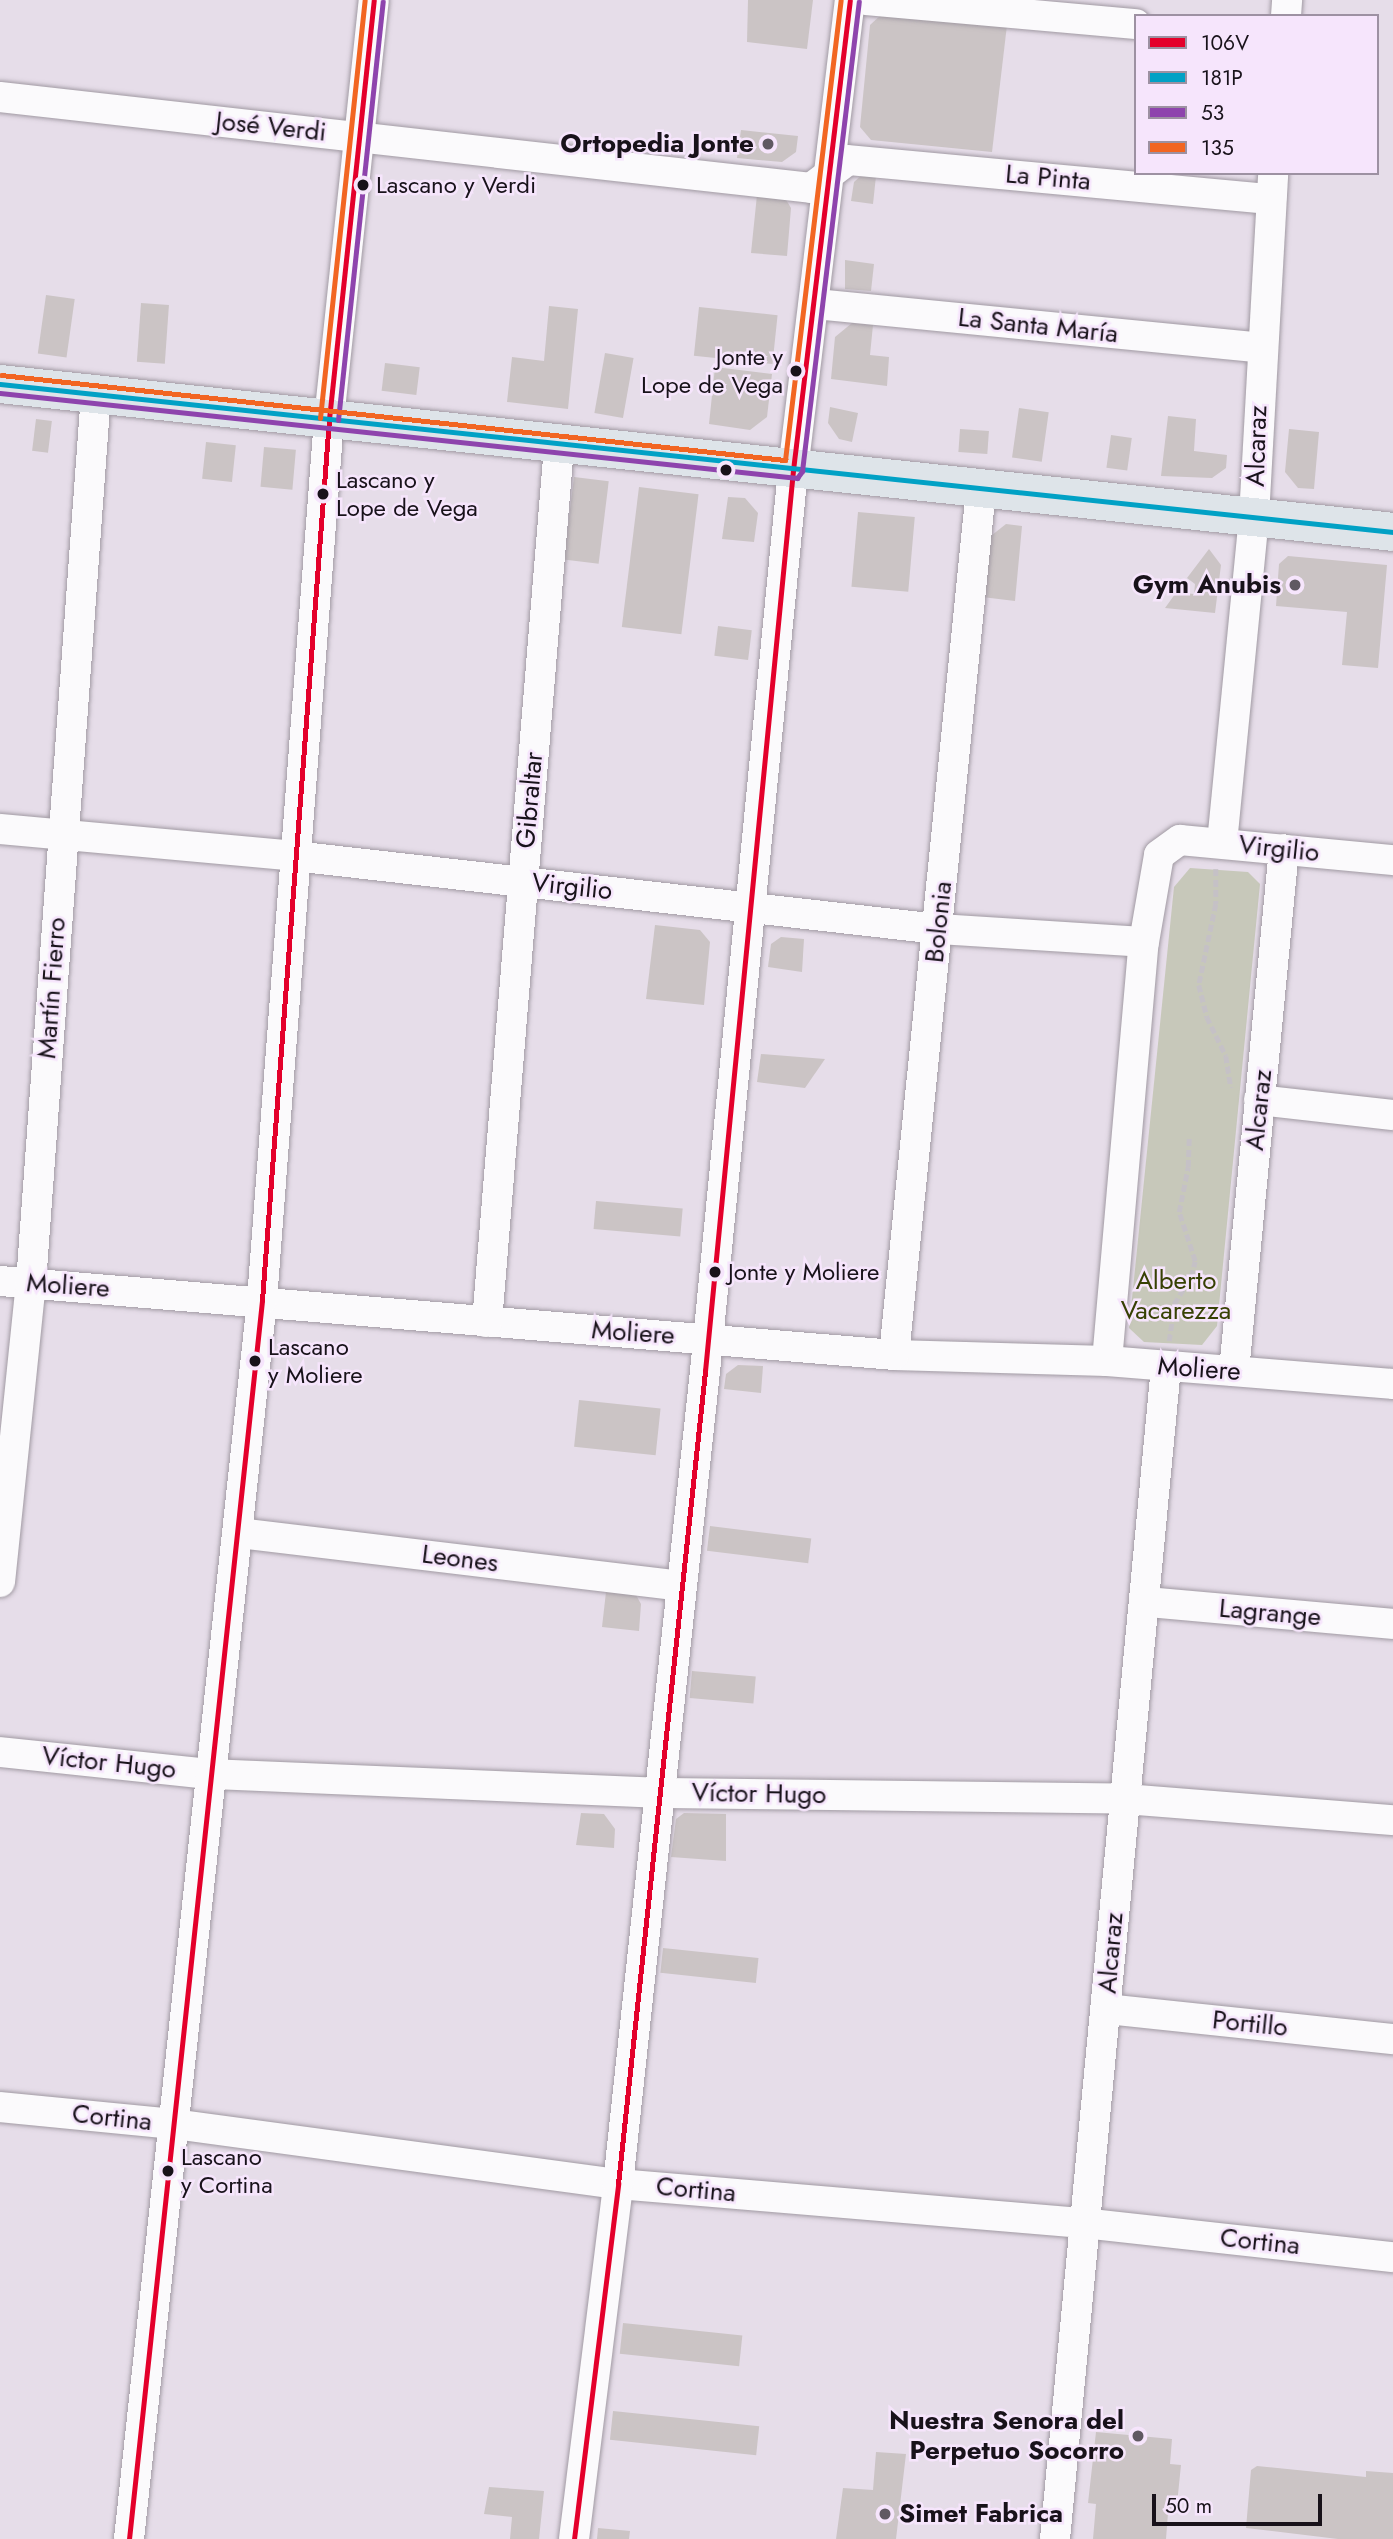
<!DOCTYPE html>
<meta charset="utf-8">
<style>
body{margin:0}
#map{position:relative;width:1393px;height:2539px;overflow:hidden;background:#e6dde9;font-family:Jost,sans-serif}
div>[style]{position:absolute}
.green>*{inset:0;background:#c7c8ba}
.building>*{inset:0;background:#cbc4c5;transform-origin:0 0}
.path>*{height:4.5px;margin-top:-2.25px;transform-origin:0;background:repeating-linear-gradient(90deg,#c5c1c6 0 7px,transparent 0 10.5px)}
.roads{filter:drop-shadow(0 0 2px #a19aa3) drop-shadow(0 0 2px #a19aa3)}
.minor>*{height:30px;margin:-15px;padding:0 15px;transform-origin:15px;border-radius:15px;background:#fbfafc}
.major>*{height:38px;margin:-19px;padding:0 19px;transform-origin:19px;border-radius:19px;background:#dee4e9}
.bus-1>*{height:5px;margin:-2.5px;padding:0 2.5px;transform-origin:2.5px;border-radius:2.5px;background:#e4002b}
.bus-2>*{height:5px;margin:-2.5px;padding:0 2.5px;transform-origin:2.5px;border-radius:2.5px;background:#01a1c5}
.bus-3>*{height:5px;margin:-2.5px;padding:0 2.5px;transform-origin:2.5px;border-radius:2.5px;background:#8e44ad}
.bus-4>*{height:5px;margin:-2.5px;padding:0 2.5px;transform-origin:2.5px;border-radius:2.5px;background:#f26522}
.dots>*{width:19px;height:19px;translate:-50% -50%;box-sizing:border-box;border:4px solid #f6e5fc;border-radius:50%}
span{translate:-50% -50%;white-space:nowrap;text-align:center;line-height:1.15;-webkit-text-stroke:5px #f6e5fc;paint-order:stroke}
.bus-label{font-size:24px;color:#18121a}
.left{translate:0 -50%;text-align:left}
.right{translate:-100% -50%;text-align:right}
.street-label{font-size:26px;color:#18121a}
.poi-label{font-size:26px;color:#18121a;font-weight:700}
.park-label{font-size:26px;color:#374104}
.legend{position:absolute;left:1134px;top:14px;width:245px;height:161px;box-sizing:border-box;background:#f6e5fc;border:2px solid #9d91a2;margin:0;padding:9px 12px;list-style:none;font-size:21px;color:#18121a}
.legend li{display:flex;align-items:center;gap:14px;height:35px}
.legend b{width:35px;border:2px solid #9d91a2}
.scale{position:absolute;left:1152px;top:2494px;width:170px;height:32px;box-sizing:border-box;border:4px solid #18121a;border-top:0;padding-left:9px;font-size:21px;line-height:24px;white-space:nowrap;color:#18121a;-webkit-text-stroke:5px #f6e5fc;paint-order:stroke}
</style>
<div id="map">
<div class="green">
<i style="clip-path:polygon(1190px 868px,1248px 872px,1260px 884px,1217px 1326px,1202px 1345px,1144px 1342px,1129px 1328px,1174px 887px)"></i>
</div>
<div class="building">
<i style="clip-path:polygon(748px 0,813px 0,807px 49px,747px 42px)"></i>
<i style="clip-path:polygon(882px 14px,1007px 25px,992px 152px,871px 140px,860px 127px,870px 25px)"></i>
<i style="clip-path:polygon(741px 130px,798px 136px,796px 152px,782px 162px,737px 158px)"></i>
<i style="clip-path:polygon(863px 174px,876px 176px,873px 204px,851px 201px,854px 182px)"></i>
<i style="clip-path:polygon(757px 195px,785px 198px,791px 208px,787px 256px,751px 253px)"></i>
<i style="clip-path:polygon(845px 260px,874px 264px,871px 291px,845px 289px)"></i>
<i style="left:46px;top:295px;width:29px;height:59px;rotate:8deg"></i>
<i style="left:141px;top:303px;width:28px;height:59px;rotate:4deg"></i>
<i style="clip-path:polygon(549px 306px,578px 309px,568px 409px,507px 402px,512px 357px,544px 361px)"></i>
<i style="left:699px;top:307px;width:79px;height:49px;rotate:6deg"></i>
<i style="clip-path:polygon(852px 323px,873px 325px,870px 355px,889px 357px,887px 386px,831px 379px,835px 337px)"></i>
<i style="left:605px;top:353px;width:29px;height:61px;rotate:10deg"></i>
<i style="left:385px;top:363px;width:35px;height:28px;rotate:7deg"></i>
<i style="clip-path:polygon(715px 367px,772px 374px,767px 417px,750px 430px,709px 424px)"></i>
<i style="clip-path:polygon(830px 407px,858px 413px,852px 442px,839px 439px,828px 423px)"></i>
<i style="left:1019px;top:408px;width:30px;height:50px;rotate:8deg"></i>
<i style="clip-path:polygon(1168px 416px,1196px 419px,1194px 451px,1227px 455px,1226px 468px,1212px 478px,1161px 476px)"></i>
<i style="left:36px;top:419px;width:16px;height:32px;rotate:7deg"></i>
<i style="left:960px;top:429px;width:29px;height:23px;rotate:4deg"></i>
<i style="clip-path:polygon(1289px 429px,1319px 432px,1314px 489px,1298px 488px,1285px 472px)"></i>
<i style="left:1111px;top:435px;width:21px;height:33px;rotate:8deg"></i>
<i style="left:206px;top:442px;width:30px;height:37px;rotate:6deg"></i>
<i style="left:264px;top:447px;width:32px;height:40px;rotate:5deg"></i>
<i style="left:574px;top:477px;width:35px;height:83px;rotate:7deg"></i>
<i style="left:639px;top:487px;width:60px;height:141px;rotate:7deg"></i>
<i style="clip-path:polygon(728px 497px,745px 498px,758px 513px,754px 542px,722px 539px)"></i>
<i style="left:858px;top:512px;width:57px;height:75px;rotate:5deg"></i>
<i style="clip-path:polygon(1006px 524px,1022px 526px,1015px 601px,982px 597px,987px 539px)"></i>
<i style="clip-path:polygon(1209px 549px,1221px 565px,1215px 613px,1165px 608px,1183px 583px,1183px 593px,1194px 594px,1195px 584px,1187px 578px)"></i>
<i style="clip-path:polygon(1288px 556px,1387px 565px,1378px 668px,1342px 665px,1347px 612px,1276px 606px,1279px 564px)"></i>
<i style="left:718px;top:626px;width:34px;height:30px;rotate:7deg"></i>
<i style="clip-path:polygon(655px 925px,700px 930px,710px 942px,704px 1005px,646px 999px)"></i>
<i style="clip-path:polygon(781px 937px,804px 939px,802px 972px,768px 967px,771px 944px)"></i>
<i style="clip-path:polygon(761px 1054px,825px 1059px,805px 1088px,757px 1082px)"></i>
<i style="left:596px;top:1201px;width:87px;height:28px;rotate:5deg"></i>
<i style="clip-path:polygon(738px 1365px,763px 1366px,761px 1393px,724px 1389px,726px 1374px)"></i>
<i style="left:579px;top:1400px;width:82px;height:47px;rotate:6deg"></i>
<i style="left:710px;top:1526px;width:102px;height:25px;rotate:7deg"></i>
<i style="clip-path:polygon(606px 1592px,636px 1595px,641px 1604px,639px 1631px,602px 1627px)"></i>
<i style="left:692px;top:1671px;width:64px;height:27px;rotate:5deg"></i>
<i style="clip-path:polygon(581px 1813px,604px 1814px,615px 1829px,614px 1848px,576px 1845px)"></i>
<i style="clip-path:polygon(684px 1813px,726px 1814px,726px 1861px,671px 1857px,676px 1819px)"></i>
<i style="left:663px;top:1948px;width:96px;height:25px;rotate:6deg"></i>
<i style="left:623px;top:2323px;width:120px;height:31px;rotate:6deg"></i>
<i style="left:613px;top:2411px;width:147px;height:29px;rotate:6deg"></i>
<i style="clip-path:polygon(1096px 2432px,1172px 2439px,1170px 2464px,1181px 2465px,1176px 2514px,1168px 2513px,1166px 2539px,1093px 2539px,1096px 2504px,1088px 2503px)"></i>
<i style="clip-path:polygon(876px 2452px,906px 2454px,896px 2539px,836px 2539px,843px 2488px,873px 2490px)"></i>
<i style="clip-path:polygon(1257px 2466px,1366px 2477px,1366px 2471px,1393px 2473px,1393px 2539px,1338px 2539px,1246px 2528px,1251px 2470px)"></i>
<i style="clip-path:polygon(489px 2487px,544px 2491px,539px 2539px,510px 2539px,512px 2517px,484px 2514px)"></i>
<i style="clip-path:polygon(598px 2528px,630px 2531px,629px 2539px,597px 2539px)"></i>
</div>
<div class="path">
<i style="left:1216px;top:869px;width:35px;rotate:90deg"></i>
<i style="left:1216px;top:904px;width:83px;rotate:101.9deg"></i>
<i style="left:1199px;top:985px;width:33px;rotate:76deg"></i>
<i style="left:1207px;top:1017px;width:43px;rotate:64deg"></i>
<i style="left:1226px;top:1056px;width:32px;rotate:81deg"></i>
<i style="left:1169px;top:1341px;width:37px;rotate:-82deg"></i>
<i style="left:1174px;top:1304px;width:32px;rotate:-58deg"></i>
<i style="left:1191px;top:1277px;width:16px;rotate:-76deg"></i>
<i style="left:1195px;top:1261px;width:52px;rotate:-108.1deg"></i>
<i style="left:1179px;top:1212px;width:46px;rotate:-78.7deg"></i>
<i style="left:1188px;top:1167px;width:30px;rotate:-88deg"></i>
</div>
<div class="roads">
<div class="minor">
<i style="left:866px;top:0;width:271px;rotate:5.1deg"></i>
<i style="left:1286px;top:16px;width:16px;rotate:-86deg"></i>
<i style="left:0;top:97px;width:816px;rotate:6.4deg"></i>
<i style="left:811px;top:188px;width:46px;rotate:-37.1deg"></i>
<i style="left:848px;top:160px;width:425px;rotate:5.3deg"></i>
<i style="left:815px;top:304px;width:448px;rotate:5.6deg"></i>
<i style="left:0;top:829px;width:295px;rotate:5.2deg"></i>
<i style="left:294px;top:856px;width:648px;rotate:6.47deg"></i>
<i style="left:938px;top:929px;width:206px;rotate:3.6deg"></i>
<i style="left:1222px;top:843px;width:328px;rotate:-84.4deg"></i>
<i style="left:1254px;top:517px;width:345px;rotate:-86.8deg"></i>
<i style="left:1259px;top:1100px;width:135px;rotate:6.4deg"></i>
<i style="left:0;top:1281px;width:897px;rotate:4.73deg"></i>
<i style="left:894px;top:1355px;width:213px;rotate:1.6deg"></i>
<i style="left:1107px;top:1361px;width:287px;rotate:4.6deg"></i>
<i style="left:487px;top:1322px;width:879px;rotate:-85.3deg"></i>
<i style="left:894px;top:1355px;width:869px;rotate:-84.26deg"></i>
<i style="left:1107px;top:1361px;width:421px;rotate:-85deg"></i>
<i style="left:1144px;top:942px;width:88px;rotate:-80.2deg"></i>
<i style="left:1159px;top:855px;width:26px;rotate:-36deg"></i>
<i style="left:1180px;top:840px;width:214px;rotate:5.4deg"></i>
<i style="left:1234px;top:1371px;width:524px;rotate:-84.53deg"></i>
<i style="left:238px;top:1533px;width:446px;rotate:6.8deg"></i>
<i style="left:0;top:1582px;width:301px;rotate:-84.1deg"></i>
<i style="left:31px;top:1283px;width:891px;rotate:-85.82deg"></i>
<i style="left:1147px;top:1602px;width:247px;rotate:5.1deg"></i>
<i style="left:0;top:1752px;width:212px;rotate:6deg"></i>
<i style="left:211px;top:1774px;width:449px;rotate:2.4deg"></i>
<i style="left:660px;top:1793px;width:464px;rotate:0.7deg"></i>
<i style="left:1124px;top:1799px;width:270px;rotate:4.5deg"></i>
<i style="left:1106px;top:2009px;width:289px;rotate:6deg"></i>
<i style="left:0;top:2107px;width:175px;rotate:5.6deg"></i>
<i style="left:174px;top:2124px;width:448px;rotate:7.7deg"></i>
<i style="left:618px;top:2184px;width:467px;rotate:4.8deg"></i>
<i style="left:1083px;top:2223px;width:312px;rotate:6.3deg"></i>
<i style="left:129px;top:2539px;width:1246px;rotate:-83.87deg"></i>
<i style="left:262px;top:1300px;width:884px;rotate:-85.65deg"></i>
<i style="left:329px;top:419px;width:421px;rotate:-83.9deg"></i>
<i style="left:574px;top:2539px;width:358px;rotate:-82.9deg"></i>
<i style="left:618px;top:2184px;width:818px;rotate:-83.89deg"></i>
<i style="left:705px;top:1371px;width:905px;rotate:-84.42deg"></i>
<i style="left:793px;top:470px;width:473px;rotate:-83.1deg"></i>
<i style="left:1055px;top:2539px;width:1177px;rotate:-84.59deg"></i>
</div>
<div class="major">
<i style="left:0;top:384px;width:1401px;rotate:6.06deg"></i>
</div>
</div>
<div class="bus-1">
<i style="left:129px;top:2539px;width:1246px;rotate:-83.87deg"></i>
<i style="left:262px;top:1300px;width:884px;rotate:-85.65deg"></i>
<i style="left:329px;top:419px;width:421px;rotate:-83.9deg"></i>
<i style="left:574px;top:2539px;width:358px;rotate:-82.9deg"></i>
<i style="left:618px;top:2184px;width:818px;rotate:-83.89deg"></i>
<i style="left:705px;top:1371px;width:905px;rotate:-84.42deg"></i>
<i style="left:793px;top:470px;width:473px;rotate:-83.1deg"></i>
</div>
<div class="bus-2">
<i style="left:0;top:384px;width:1401px;rotate:6.06deg"></i>
</div>
<div class="bus-3">
<i style="left:0;top:393px;width:802px;rotate:6.09deg"></i>
<i style="left:797px;top:478px;width:9px;rotate:-54deg"></i>
<i style="left:802px;top:471px;width:473px;rotate:-83.1deg"></i>
<i style="left:338px;top:420px;width:421px;rotate:-83.9deg"></i>
</div>
<div class="bus-4">
<i style="left:1px;top:375px;width:789px;rotate:6.19deg"></i>
<i style="left:785px;top:460px;width:463px;rotate:-83.1deg"></i>
<i style="left:320px;top:418px;width:420px;rotate:-83.9deg"></i>
</div>
<div class="dots">
<i style="left:768px;top:144px;background:#605962"></i>
<i style="left:363px;top:185px;background:#18121a"></i>
<i style="left:796px;top:371px;background:#18121a"></i>
<i style="left:726px;top:470px;background:#18121a"></i>
<i style="left:323px;top:494px;background:#18121a"></i>
<i style="left:1295px;top:585px;background:#605962"></i>
<i style="left:715px;top:1272px;background:#18121a"></i>
<i style="left:255px;top:1361px;background:#18121a"></i>
<i style="left:168px;top:2171px;background:#18121a"></i>
<i style="left:1138px;top:2436px;background:#605962"></i>
<i style="left:885px;top:2514px;background:#605962"></i>
</div>
<div class="bus-label">
<span class="left" style="left:376px;top:185px">Lascano y Verdi</span>
<span class="right" style="left:783px;top:371px">Jonte y<br>Lope de Vega</span>
<span class="left" style="left:336px;top:494px">Lascano y<br>Lope de Vega</span>
<span class="left" style="left:728px;top:1272px">Jonte y Moliere</span>
<span class="left" style="left:268px;top:1361px">Lascano<br>y Moliere</span>
<span class="left" style="left:181px;top:2171px">Lascano<br>y Cortina</span>
</div>
<div class="street-label">
<span style="left:271px;top:127px;rotate:6deg">José Verdi</span>
<span style="left:1048px;top:178px;rotate:5deg">La Pinta</span>
<span style="left:1038px;top:326px;rotate:6deg">La Santa María</span>
<span style="left:1257px;top:446px;rotate:-88deg">Alcaraz</span>
<span style="left:530px;top:800px;rotate:-85deg">Gibraltar</span>
<span style="left:1279px;top:849px;rotate:6deg">Virgilio</span>
<span style="left:572px;top:887px;rotate:6deg">Virgilio</span>
<span style="left:939px;top:922px;rotate:-84deg">Bolonia</span>
<span style="left:52px;top:988px;rotate:-86deg">Martín Fierro</span>
<span style="left:1259px;top:1110px;rotate:-84deg">Alcaraz</span>
<span style="left:68px;top:1286px;rotate:4deg">Moliere</span>
<span style="left:633px;top:1333px;rotate:4deg">Moliere</span>
<span style="left:1199px;top:1369px;rotate:4deg">Moliere</span>
<span style="left:460px;top:1559px;rotate:7deg">Leones</span>
<span style="left:1270px;top:1613px;rotate:5deg">Lagrange</span>
<span style="left:109px;top:1763px;rotate:6deg">Víctor Hugo</span>
<span style="left:759px;top:1794px;rotate:1deg">Víctor Hugo</span>
<span style="left:1111px;top:1953px;rotate:-85deg">Alcaraz</span>
<span style="left:1250px;top:2024px;rotate:6deg">Portillo</span>
<span style="left:112px;top:2118px;rotate:6deg">Cortina</span>
<span style="left:696px;top:2190px;rotate:5deg">Cortina</span>
<span style="left:1260px;top:2242px;rotate:6deg">Cortina</span>
</div>
<div class="poi-label">
<span class="right" style="left:754px;top:144px">Ortopedia Jonte</span>
<span class="right" style="left:1281px;top:585px">Gym Anubis</span>
<span class="right" style="left:1124px;top:2436px">Nuestra Senora del<br>Perpetuo Socorro</span>
<span class="left" style="left:899px;top:2514px">Simet Fabrica</span>
</div>
<div class="park-label">
<span style="left:1176px;top:1296px">Alberto<br>Vacarezza</span>
</div>
<ul class="legend">
<li><b style="height:9px;background:#e4002b"></b>106V</li>
<li><b style="height:9px;background:#01a1c5"></b>181P</li>
<li><b style="height:9px;background:#8e44ad"></b>53</li>
<li><b style="height:9px;background:#f26522"></b>135</li>
</ul>
<div class="scale">50 m</div>
</div>
